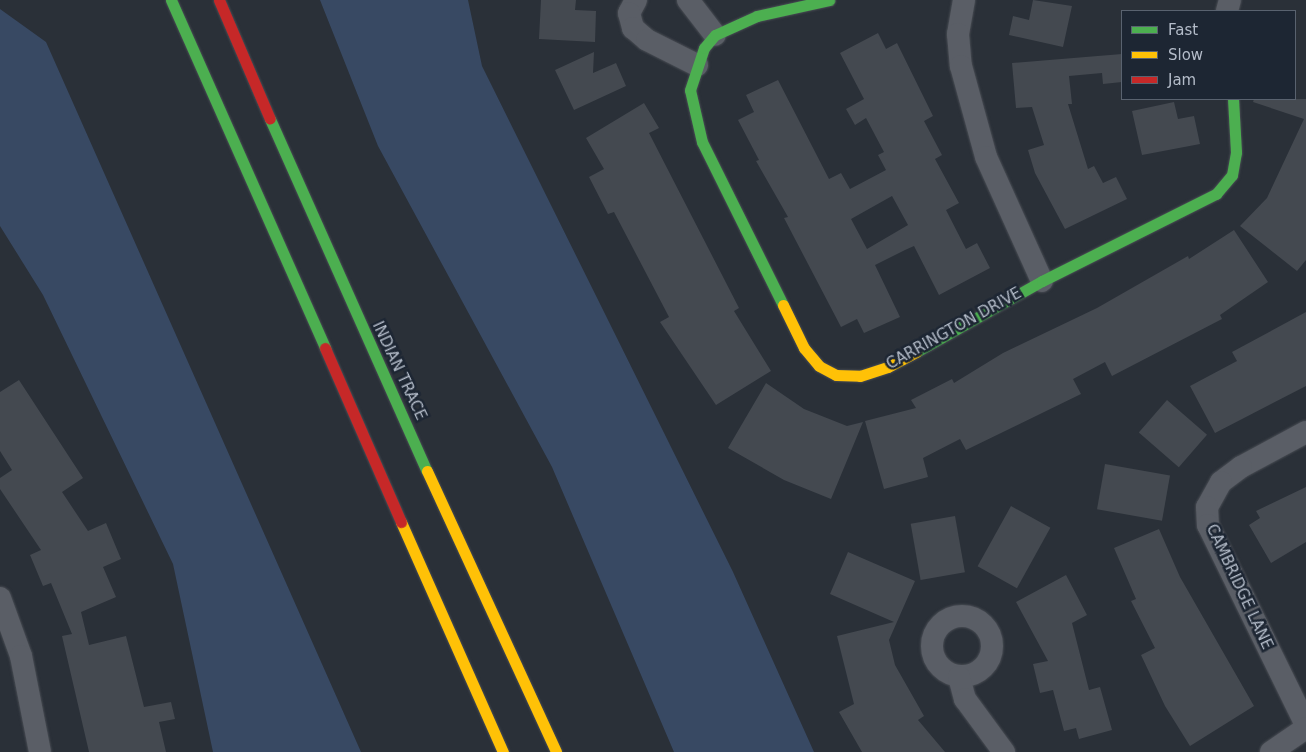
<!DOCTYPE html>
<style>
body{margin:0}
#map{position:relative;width:1306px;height:752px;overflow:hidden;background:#2a3038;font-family:"DejaVu Sans",sans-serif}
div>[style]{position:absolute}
.water>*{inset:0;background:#384963}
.building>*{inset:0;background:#444950;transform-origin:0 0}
.roads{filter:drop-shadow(0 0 1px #484c53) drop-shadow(0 0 1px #484c53)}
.street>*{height:22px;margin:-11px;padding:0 11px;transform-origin:11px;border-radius:11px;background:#5a5e66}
.street>.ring{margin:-11px;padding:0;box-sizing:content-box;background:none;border:22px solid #5a5e66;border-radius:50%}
.fast>*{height:11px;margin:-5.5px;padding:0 5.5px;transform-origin:5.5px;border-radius:5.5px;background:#4caf50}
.slow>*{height:11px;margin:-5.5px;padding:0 5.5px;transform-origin:5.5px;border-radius:5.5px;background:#ffc107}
.jam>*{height:11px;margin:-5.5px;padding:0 5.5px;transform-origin:5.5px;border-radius:5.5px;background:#c62828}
span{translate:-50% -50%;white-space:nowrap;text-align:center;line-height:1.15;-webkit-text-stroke:5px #1d2633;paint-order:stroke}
.street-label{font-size:15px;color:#b4bcc9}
.legend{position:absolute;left:1121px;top:10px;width:175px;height:90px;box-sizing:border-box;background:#1d2633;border:1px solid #59626f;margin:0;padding:6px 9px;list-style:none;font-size:15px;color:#b4bcc9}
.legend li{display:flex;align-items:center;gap:10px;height:25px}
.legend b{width:25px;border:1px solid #59626f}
</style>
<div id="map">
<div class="water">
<i style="clip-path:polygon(320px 0,468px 0,482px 66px,733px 572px,814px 752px,674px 752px,552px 467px,378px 146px)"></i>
<i style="clip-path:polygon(0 9px,46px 42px,361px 752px,213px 752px,173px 564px,43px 295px,0 226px)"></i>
</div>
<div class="building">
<i style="clip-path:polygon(541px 0,576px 0,575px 10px,596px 11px,595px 42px,539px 39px)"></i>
<i style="clip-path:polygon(1033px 0,1072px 6px,1063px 47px,1009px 35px,1013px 16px,1029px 20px)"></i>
<i style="clip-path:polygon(evenodd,878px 33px,886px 49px,897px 43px,933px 116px,924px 121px,942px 155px,935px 159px,959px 203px,946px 210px,966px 249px,977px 243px,990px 268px,939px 295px,914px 246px,905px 250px,875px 265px,900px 317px,864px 333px,857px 319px,841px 327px,784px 218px,788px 217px,756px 161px,759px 160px,738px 120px,754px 112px,746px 95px,778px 80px,829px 179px,841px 173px,850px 189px,886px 170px,878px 155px,884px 152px,866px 118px,855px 125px,846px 109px,864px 99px,840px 53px,878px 33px,892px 196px,908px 225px,867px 249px,851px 219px,892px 196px)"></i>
<i style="clip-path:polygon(594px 52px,593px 73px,616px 63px,626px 86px,574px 110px,555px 70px)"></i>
<i style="clip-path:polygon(1122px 54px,1122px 82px,1103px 84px,1102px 73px,1069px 76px,1072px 104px,1068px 104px,1088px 169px,1094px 166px,1103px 183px,1116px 177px,1127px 199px,1065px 229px,1035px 173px,1028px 150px,1044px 145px,1032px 107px,1016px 108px,1012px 63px)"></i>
<i style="clip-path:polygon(1254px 99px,1306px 99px,1306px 260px,1297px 271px,1240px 226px,1267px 198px,1304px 119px,1253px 102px)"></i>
<i style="clip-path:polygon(1174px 102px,1178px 119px,1194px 116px,1200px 144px,1142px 155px,1132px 111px)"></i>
<i style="clip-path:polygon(644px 103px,659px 128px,649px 133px,739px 308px,734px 311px,771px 371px,716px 405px,660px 322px,669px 317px,614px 212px,608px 214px,589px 177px,604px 169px,586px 138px)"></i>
<i style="clip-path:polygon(1234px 230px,1268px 282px,1220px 315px,1222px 319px,1112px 376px,1105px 362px,1073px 379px,1081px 394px,966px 450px,960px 439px,923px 458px,928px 477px,884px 489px,865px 421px,916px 408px,911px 400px,952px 379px,954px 383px,1003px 353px,1097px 308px,1188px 256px,1189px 259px)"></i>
<i style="clip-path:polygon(1306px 312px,1306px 386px,1215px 433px,1190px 386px,1237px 361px,1232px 352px)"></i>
<i style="clip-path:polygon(19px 380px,83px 478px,62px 492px,88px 531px,106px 523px,121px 559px,103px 567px,116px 597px,81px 612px,89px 645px,126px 636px,144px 707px,171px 702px,175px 719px,159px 722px,166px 752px,89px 752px,62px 636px,72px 634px,51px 583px,43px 586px,30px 555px,41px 550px,0 489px,0 478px,12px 470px,0 451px,0 392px)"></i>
<i style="clip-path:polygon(766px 383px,804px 409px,847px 426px,863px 422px,831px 499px,784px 480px,728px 448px)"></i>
<i style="left:1167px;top:400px;width:53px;height:43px;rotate:41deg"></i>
<i style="left:1105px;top:464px;width:66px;height:46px;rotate:10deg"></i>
<i style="clip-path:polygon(1306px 487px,1306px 542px,1271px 563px,1249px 525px,1260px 518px,1256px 511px)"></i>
<i style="left:1011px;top:506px;width:45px;height:69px;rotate:29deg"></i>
<i style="left:955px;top:516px;width:57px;height:45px;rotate:80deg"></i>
<i style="clip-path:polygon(1159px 529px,1180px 577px,1254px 706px,1190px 746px,1165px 706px,1141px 655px,1155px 648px,1131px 601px,1136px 599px,1114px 548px)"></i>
<i style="clip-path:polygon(848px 552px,915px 581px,889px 640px,895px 665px,924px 716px,918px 720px,945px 752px,862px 752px,839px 712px,854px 704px,837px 636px,894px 622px,830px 594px)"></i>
<i style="clip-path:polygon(1066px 575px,1087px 615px,1072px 623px,1089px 690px,1100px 687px,1112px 730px,1079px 739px,1076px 728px,1064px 731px,1053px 690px,1040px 693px,1033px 664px,1048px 661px,1016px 602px)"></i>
</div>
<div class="roads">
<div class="street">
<i style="left:636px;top:0;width:15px;rotate:118deg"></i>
<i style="left:629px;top:13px;width:16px;rotate:75deg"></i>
<i style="left:633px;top:28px;width:18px;rotate:41deg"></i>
<i style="left:647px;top:40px;width:56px;rotate:26.6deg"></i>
<i style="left:688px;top:0;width:44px;rotate:52.4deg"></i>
<i style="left:964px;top:0;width:35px;rotate:100deg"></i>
<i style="left:958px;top:34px;width:32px;rotate:85deg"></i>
<i style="left:961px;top:66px;width:94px;rotate:74.6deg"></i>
<i style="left:986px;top:157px;width:136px;rotate:65.7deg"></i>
<i style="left:1227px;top:11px;width:11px;rotate:-75deg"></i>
<i style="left:1306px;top:432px;width:74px;rotate:151.7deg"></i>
<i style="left:1241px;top:467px;width:25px;rotate:143deg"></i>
<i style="left:1221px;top:482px;width:29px;rotate:119deg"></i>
<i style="left:1207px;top:507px;width:18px;rotate:87deg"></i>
<i style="left:1208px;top:525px;width:223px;rotate:63.9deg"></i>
<i style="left:0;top:598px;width:62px;rotate:70.1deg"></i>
<i style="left:21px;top:656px;width:98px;rotate:78.8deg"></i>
<i class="ring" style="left:932px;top:616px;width:38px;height:38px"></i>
<i style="left:959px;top:677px;width:23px;rotate:75deg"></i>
<i style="left:965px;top:699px;width:66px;rotate:53.7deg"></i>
<i style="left:1271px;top:752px;width:42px;rotate:-34.4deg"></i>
</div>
<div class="fast">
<i style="left:171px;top:0;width:381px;rotate:66.1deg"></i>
<i style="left:270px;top:119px;width:385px;rotate:66deg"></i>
<i style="left:783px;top:305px;width:182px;rotate:-116.4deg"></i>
<i style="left:702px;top:142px;width:53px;rotate:-103deg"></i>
<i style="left:690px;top:90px;width:44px;rotate:-71.6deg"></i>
<i style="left:704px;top:48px;width:17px;rotate:-50deg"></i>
<i style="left:715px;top:35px;width:46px;rotate:-24.3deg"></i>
<i style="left:757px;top:16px;width:74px;rotate:-12.5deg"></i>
<i style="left:916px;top:352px;width:145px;rotate:-29.4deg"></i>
<i style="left:1042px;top:281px;width:195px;rotate:-26.6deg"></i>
<i style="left:1216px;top:194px;width:25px;rotate:-50deg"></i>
<i style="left:1232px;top:175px;width:23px;rotate:-80deg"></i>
<i style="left:1236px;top:152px;width:53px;rotate:-93.2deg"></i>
</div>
<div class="slow">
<i style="left:783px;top:305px;width:48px;rotate:64deg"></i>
<i style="left:804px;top:348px;width:23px;rotate:50deg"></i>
<i style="left:819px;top:366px;width:19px;rotate:28deg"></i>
<i style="left:836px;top:375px;width:24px;rotate:2deg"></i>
<i style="left:860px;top:376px;width:29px;rotate:-18deg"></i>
<i style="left:888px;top:367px;width:32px;rotate:-28deg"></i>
<i style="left:427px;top:471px;width:309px;rotate:65.3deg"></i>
<i style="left:401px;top:522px;width:252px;rotate:66.1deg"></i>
</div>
<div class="jam">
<i style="left:219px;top:0;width:129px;rotate:66.8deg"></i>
<i style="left:325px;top:348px;width:190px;rotate:66.4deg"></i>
</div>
</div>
<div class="street-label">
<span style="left:954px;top:329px;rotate:-29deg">CARRINGTON DRIVE</span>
<span style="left:399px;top:371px;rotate:65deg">INDIAN TRACE</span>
<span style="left:1239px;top:587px;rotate:65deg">CAMBRIDGE LANE</span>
</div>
<ul class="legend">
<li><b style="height:6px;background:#4caf50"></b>Fast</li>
<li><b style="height:6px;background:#ffc107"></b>Slow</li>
<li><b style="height:6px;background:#c62828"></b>Jam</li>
</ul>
</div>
